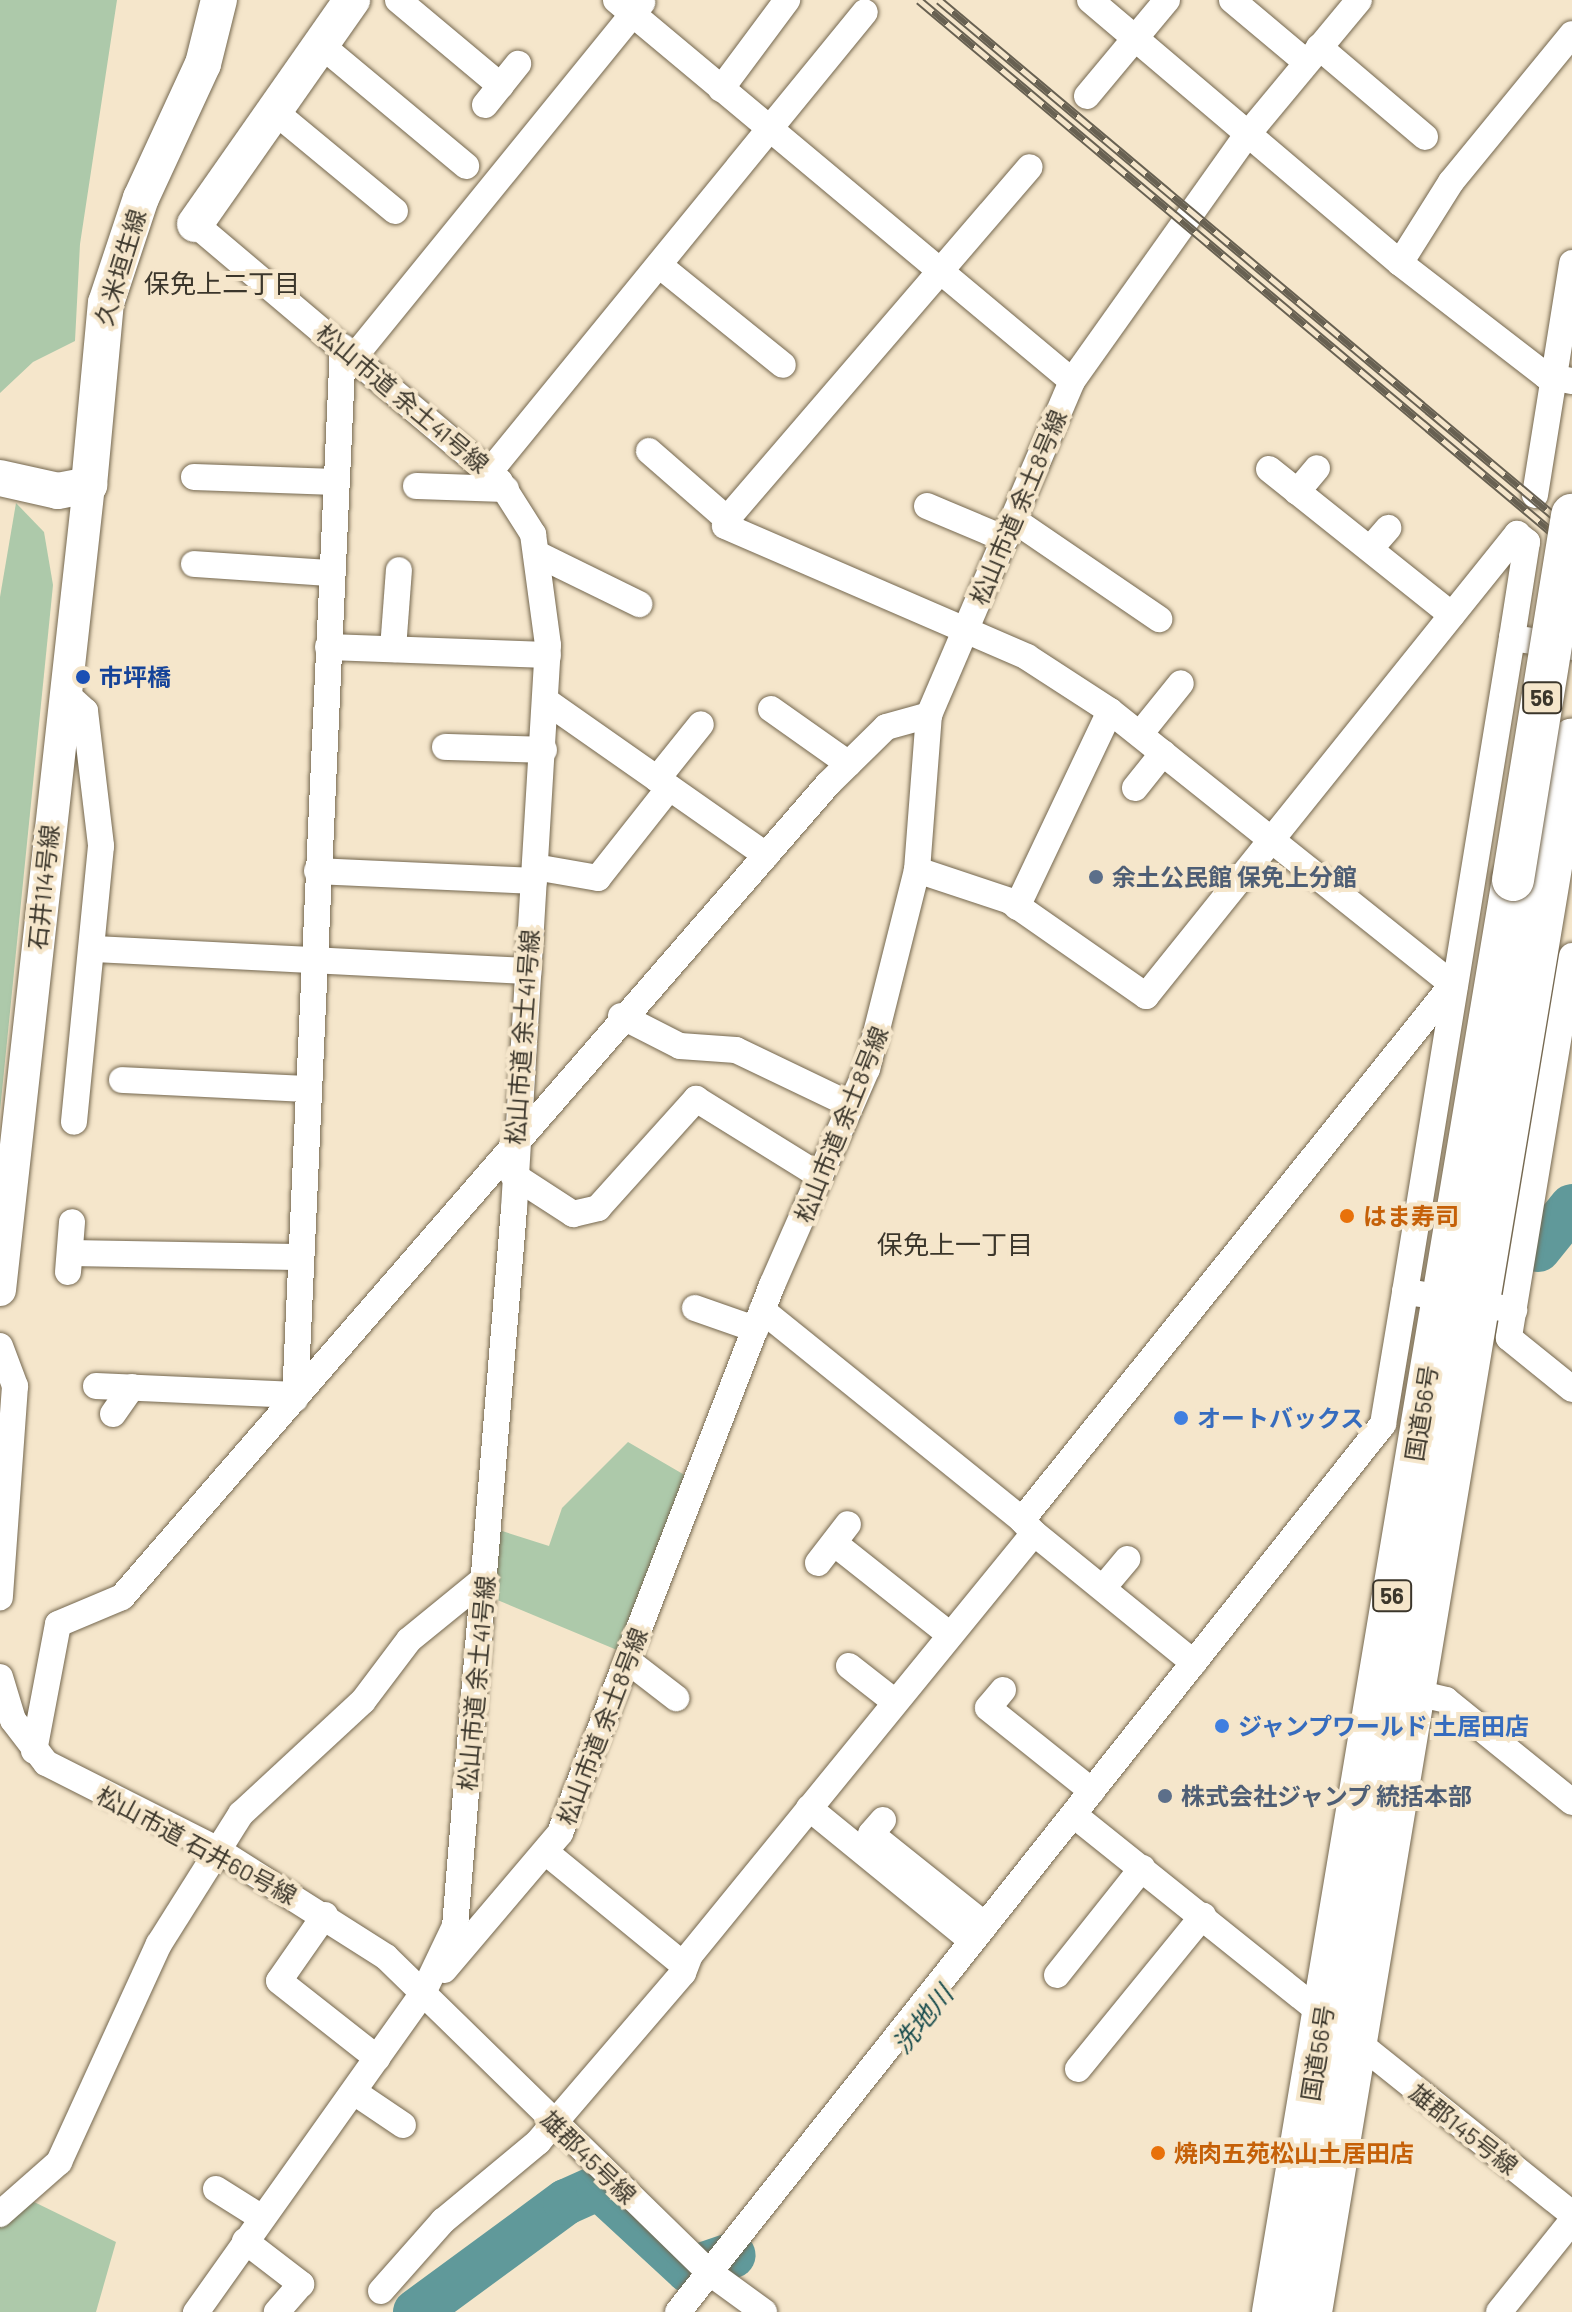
<!DOCTYPE html>
<meta charset="utf-8">
<style>
body{margin:0}
#map{position:relative;width:1572px;height:2312px;overflow:hidden;background:#f5e6cb;font-family:Barlow,"Noto Sans JP",sans-serif}
div>[style]{position:absolute}
.green>*{inset:0;background:#adc9aa}
.river>*{height:46px;margin:-23px;padding:0 23px;transform-origin:23px;border-radius:23px;background:#60999a}
.roads{filter:drop-shadow(0 0 2px #74674f) drop-shadow(0 0 2px #74674f)}
.minor>*{height:26px;margin:-13px;padding:0 13px;transform-origin:13px;border-radius:13px;background:#fff}
.tertiary>*{height:32px;margin:-16px;padding:0 16px;transform-origin:16px;border-radius:16px;background:#fff}
.secondary>*{height:36px;margin:-18px;padding:0 18px;transform-origin:18px;border-radius:18px;background:#fff}
.trunk>*{height:42px;margin:-21px;padding:0 21px;transform-origin:21px;border-radius:21px;background:#fff}
.rail>*{height:9px;margin-top:-4.5px;transform-origin:0;background:repeating-linear-gradient(90deg,#f5e6cb 0 18px,#686152 0 36px);box-sizing:border-box;border-block:2px solid #686152}
.bridges{filter:drop-shadow(0 0 2px #74674f) drop-shadow(0 0 2px #74674f)}
.trunk-bridge>*{height:42px;margin:-21px;padding:0 21px;transform-origin:21px;border-radius:21px;background:#fff}
.dots>*{width:22px;height:22px;translate:-50% -50%;box-sizing:border-box;border:4px solid #f5e6cb;border-radius:50%}
span{translate:-50% -50%;white-space:nowrap;text-align:center;line-height:1.15;-webkit-text-stroke:8px #f5e6cb;paint-order:stroke}
.shield-label span{padding:2px 6px;background:#f5e6cb;border:2px solid;border-radius:6px;-webkit-text-stroke-width:0}
.shield-label{font-size:22px;color:#3b362b;font-weight:700}
.street-label{font-size:24px;color:#3b362b}
.transit-label{font-size:24px;color:#164399;font-weight:700}
.left{translate:0 -50%;text-align:left}
.service-label{font-size:24px;color:#4e5e75;font-weight:700}
.food-label{font-size:24px;color:#c56008;font-weight:700}
.shop-label{font-size:24px;color:#366cbe;font-weight:700}
.neighbourhood-label{font-size:26px;color:#3b362b}
.water-label{font-size:26px;color:#184c4d;font-style:italic}
</style>
<div id="map">
<div class="green">
<i style="clip-path:polygon(0 0,117px 0,80px 244px,75px 341px,33px 362px,0 393px)"></i>
<i style="clip-path:polygon(16px 503px,44px 532px,53px 585px,0 1111px,0 597px)"></i>
<i style="clip-path:polygon(628px 1442px,688px 1477px,617px 1650px,495px 1599px,499px 1530px,549px 1546px,562px 1508px)"></i>
<i style="clip-path:polygon(28px 2199px,116px 2242px,96px 2312px,0 2312px,0 2225px)"></i>
</div>
<div class="river">
<i style="left:1538px;top:1249px;width:54px;rotate:-51deg"></i>
<i style="left:416px;top:2312px;width:186px;rotate:-36.3deg"></i>
<i style="left:566px;top:2202px;width:36px;rotate:-24deg"></i>
<i style="left:599px;top:2187px;width:122px;rotate:42.7deg"></i>
<i style="left:689px;top:2270px;width:46px;rotate:-18.8deg"></i>
</div>
<div class="roads">
<div class="minor">
<i style="left:398px;top:0;width:134px;rotate:39.9deg"></i>
<i style="left:616px;top:0;width:594px;rotate:39.88deg"></i>
<i style="left:1090px;top:0;width:407px;rotate:40.3deg"></i>
<i style="left:1400px;top:263px;width:185px;rotate:37.7deg"></i>
<i style="left:1546px;top:376px;width:26px;rotate:11deg"></i>
<i style="left:1232px;top:0;width:97px;rotate:40deg"></i>
<i style="left:321px;top:45px;width:189px;rotate:39.8deg"></i>
<i style="left:1319px;top:47px;width:139px;rotate:40.3deg"></i>
<i style="left:721px;top:89px;width:111px;rotate:-53.4deg"></i>
<i style="left:1087px;top:96px;width:125px;rotate:-50.2deg"></i>
<i style="left:485px;top:105px;width:53px;rotate:-51.2deg"></i>
<i style="left:274px;top:111px;width:157px;rotate:39.6deg"></i>
<i style="left:195px;top:224px;width:399px;rotate:40.2deg"></i>
<i style="left:500px;top:482px;width:62px;rotate:57.6deg"></i>
<i style="left:533px;top:534px;width:112px;rotate:82.3deg"></i>
<i style="left:548px;top:645px;width:565px;rotate:93.45deg"></i>
<i style="left:514px;top:1209px;width:719px;rotate:94.7deg"></i>
<i style="left:455px;top:1926px;width:74px;rotate:115.5deg"></i>
<i style="left:423px;top:1993px;width:392px;rotate:125.4deg"></i>
<i style="left:1400px;top:263px;width:96px;rotate:-57.8deg"></i>
<i style="left:1451px;top:182px;width:191px;rotate:-50.7deg"></i>
<i style="left:659px;top:265px;width:159px;rotate:38.9deg"></i>
<i style="left:354px;top:357px;width:457px;rotate:-50.9deg"></i>
<i style="left:649px;top:451px;width:103px;rotate:41.1deg"></i>
<i style="left:727px;top:519px;width:464px;rotate:-49.3deg"></i>
<i style="left:1269px;top:469px;width:234px;rotate:38.6deg"></i>
<i style="left:491px;top:470px;width:591px;rotate:-50.77deg"></i>
<i style="left:194px;top:477px;width:142px;rotate:2deg"></i>
<i style="left:416px;top:486px;width:90px;rotate:1.9deg"></i>
<i style="left:1297px;top:492px;width:31px;rotate:-50deg"></i>
<i style="left:1535px;top:495px;width:235px;rotate:-80.9deg"></i>
<i style="left:927px;top:506px;width:85px;rotate:22.9deg"></i>
<i style="left:727px;top:519px;width:7px;rotate:106deg"></i>
<i style="left:725px;top:526px;width:329px;rotate:23.4deg"></i>
<i style="left:1027px;top:657px;width:99px;rotate:33deg"></i>
<i style="left:1110px;top:711px;width:441px;rotate:38.6deg"></i>
<i style="left:1014px;top:520px;width:176px;rotate:34.3deg"></i>
<i style="left:1370px;top:549px;width:28px;rotate:-49deg"></i>
<i style="left:537px;top:554px;width:114px;rotate:26.1deg"></i>
<i style="left:194px;top:564px;width:137px;rotate:3.8deg"></i>
<i style="left:328px;top:647px;width:220px;rotate:2.1deg"></i>
<i style="left:393px;top:649px;width:79px;rotate:-85.7deg"></i>
<i style="left:65px;top:693px;width:27px;rotate:42deg"></i>
<i style="left:85px;top:711px;width:136px;rotate:83.2deg"></i>
<i style="left:101px;top:846px;width:277px;rotate:95.6deg"></i>
<i style="left:546px;top:701px;width:269px;rotate:35deg"></i>
<i style="left:771px;top:709px;width:95px;rotate:35.2deg"></i>
<i style="left:1140px;top:734px;width:65px;rotate:-51.2deg"></i>
<i style="left:445px;top:747px;width:99px;rotate:1.7deg"></i>
<i style="left:657px;top:779px;width:70px;rotate:-51.3deg"></i>
<i style="left:1135px;top:788px;width:45px;rotate:-51.3deg"></i>
<i style="left:535px;top:867px;width:64px;rotate:9.9deg"></i>
<i style="left:598px;top:878px;width:115px;rotate:-51.7deg"></i>
<i style="left:917px;top:870px;width:98px;rotate:18.4deg"></i>
<i style="left:1010px;top:901px;width:166px;rotate:34.9deg"></i>
<i style="left:1146px;top:996px;width:593px;rotate:-51.23deg"></i>
<i style="left:1517px;top:534px;width:13px;rotate:39deg"></i>
<i style="left:1527px;top:542px;width:97px;rotate:98.9deg"></i>
<i style="left:317px;top:871px;width:217px;rotate:2.6deg"></i>
<i style="left:1017px;top:907px;width:217px;rotate:-64.6deg"></i>
<i style="left:93px;top:949px;width:436px;rotate:2.9deg"></i>
<i style="left:1572px;top:956px;width:387px;rotate:99.4deg"></i>
<i style="left:1509px;top:1338px;width:81px;rotate:39deg"></i>
<i style="left:621px;top:1016px;width:66px;rotate:27deg"></i>
<i style="left:680px;top:1046px;width:56px;rotate:4.1deg"></i>
<i style="left:736px;top:1050px;width:127px;rotate:25.6deg"></i>
<i style="left:122px;top:1080px;width:182px;rotate:2.8deg"></i>
<i style="left:513px;top:1175px;width:72px;rotate:33deg"></i>
<i style="left:573px;top:1214px;width:26px;rotate:-13deg"></i>
<i style="left:598px;top:1208px;width:147px;rotate:-48deg"></i>
<i style="left:696px;top:1099px;width:146px;rotate:31.8deg"></i>
<i style="left:70px;top:1253px;width:226px;rotate:1deg"></i>
<i style="left:68px;top:1272px;width:50px;rotate:-85.4deg"></i>
<i style="left:1420px;top:1294px;width:15px;rotate:-172deg"></i>
<i style="left:1405px;top:1292px;width:663px;rotate:-80.71deg"></i>
<i style="left:1512px;top:638px;width:61px;rotate:8.5deg"></i>
<i style="left:1466px;top:1302px;width:49px;rotate:9.5deg"></i>
<i style="left:695px;top:1308px;width:64px;rotate:19.3deg"></i>
<i style="left:762px;top:1310px;width:334px;rotate:38.9deg"></i>
<i style="left:0;top:1346px;width:43px;rotate:69.4deg"></i>
<i style="left:15px;top:1386px;width:212px;rotate:94.1deg"></i>
<i style="left:96px;top:1386px;width:195px;rotate:2.6deg"></i>
<i style="left:295px;top:1399px;width:1053px;rotate:-87.39deg"></i>
<i style="left:113px;top:1414px;width:33px;rotate:-55deg"></i>
<i style="left:1034px;top:1533px;width:206px;rotate:39.1deg"></i>
<i style="left:834px;top:1543px;width:148px;rotate:38.4deg"></i>
<i style="left:818px;top:1563px;width:49px;rotate:-52.4deg"></i>
<i style="left:1103px;top:1588px;width:38px;rotate:-50deg"></i>
<i style="left:628px;top:1661px;width:61px;rotate:37.6deg"></i>
<i style="left:849px;top:1666px;width:58px;rotate:38deg"></i>
<i style="left:0;top:1677px;width:45px;rotate:73.2deg"></i>
<i style="left:13px;top:1720px;width:54px;rotate:52.5deg"></i>
<i style="left:46px;top:1763px;width:191px;rotate:26.8deg"></i>
<i style="left:216px;top:1849px;width:201px;rotate:32.4deg"></i>
<i style="left:386px;top:1957px;width:451px;rotate:44.3deg"></i>
<i style="left:709px;top:2272px;width:68px;rotate:36deg"></i>
<i style="left:1003px;top:1690px;width:23px;rotate:130deg"></i>
<i style="left:988px;top:1708px;width:133px;rotate:38.6deg"></i>
<i style="left:1412px;top:1692px;width:35px;rotate:13deg"></i>
<i style="left:1446px;top:1700px;width:162px;rotate:39deg"></i>
<i style="left:34px;top:1751px;width:129px;rotate:-79.3deg"></i>
<i style="left:58px;top:1624px;width:69px;rotate:-22.9deg"></i>
<i style="left:122px;top:1597px;width:1077px;rotate:-49.03deg"></i>
<i style="left:828px;top:784px;width:81px;rotate:-44.5deg"></i>
<i style="left:886px;top:727px;width:45px;rotate:-15.6deg"></i>
<i style="left:809px;top:1808px;width:210px;rotate:39.2deg"></i>
<i style="left:1074px;top:1815px;width:638px;rotate:38.7deg"></i>
<i style="left:883px;top:1820px;width:18px;rotate:131deg"></i>
<i style="left:871px;top:1834px;width:146px;rotate:38.6deg"></i>
<i style="left:548px;top:1854px;width:177px;rotate:39.3deg"></i>
<i style="left:325px;top:1915px;width:80px;rotate:124.9deg"></i>
<i style="left:279px;top:1981px;width:125px;rotate:38.2deg"></i>
<i style="left:444px;top:1970px;width:180px;rotate:-49.7deg"></i>
<i style="left:560px;top:1833px;width:588px;rotate:-68.85deg"></i>
<i style="left:772px;top:1285px;width:236px;rotate:-66.3deg"></i>
<i style="left:867px;top:1069px;width:205px;rotate:-75.9deg"></i>
<i style="left:917px;top:870px;width:155px;rotate:-85.6deg"></i>
<i style="left:929px;top:715px;width:363px;rotate:-66.8deg"></i>
<i style="left:1072px;top:381px;width:302px;rotate:-54.6deg"></i>
<i style="left:1247px;top:135px;width:175px;rotate:-50.3deg"></i>
<i style="left:1057px;top:1975px;width:137px;rotate:-51.5deg"></i>
<i style="left:1078px;top:2069px;width:198px;rotate:-50.8deg"></i>
<i style="left:354px;top:2092px;width:59px;rotate:34deg"></i>
<i style="left:216px;top:2189px;width:54px;rotate:32.2deg"></i>
<i style="left:0;top:2214px;width:79px;rotate:-41.4deg"></i>
<i style="left:59px;top:2162px;width:240px;rotate:-65.4deg"></i>
<i style="left:159px;top:1944px;width:154px;rotate:-57.8deg"></i>
<i style="left:241px;top:1814px;width:166px;rotate:-42.8deg"></i>
<i style="left:363px;top:1701px;width:76px;rotate:-53deg"></i>
<i style="left:409px;top:1640px;width:98px;rotate:-39.2deg"></i>
<i style="left:245px;top:2241px;width:71px;rotate:37.5deg"></i>
<i style="left:301px;top:2284px;width:37px;rotate:131deg"></i>
<i style="left:381px;top:2291px;width:94px;rotate:-48.5deg"></i>
<i style="left:443px;top:2221px;width:124px;rotate:-39.7deg"></i>
<i style="left:538px;top:2142px;width:223px;rotate:-49.4deg"></i>
<i style="left:683px;top:1973px;width:19px;rotate:-69deg"></i>
<i style="left:690px;top:1955px;width:544px;rotate:-50.81deg"></i>
<i style="left:1034px;top:1533px;width:18px;rotate:-133deg"></i>
<i style="left:1022px;top:1520px;width:686px;rotate:-51.21deg"></i>
<i style="left:678px;top:2312px;width:1134px;rotate:-51.55deg"></i>
<i style="left:1383px;top:1424px;width:134px;rotate:-80.5deg"></i>
<i style="left:1499px;top:2312px;width:117px;rotate:-51.3deg"></i>
</div>
<div class="tertiary">
<i style="left:0;top:1290px;width:810px;rotate:-83.69deg"></i>
</div>
<div class="secondary">
<i style="left:195px;top:224px;width:274px;rotate:-55deg"></i>
<i style="left:0;top:478px;width:59px;rotate:12.6deg"></i>
<i style="left:58px;top:491px;width:32px;rotate:-11deg"></i>
<i style="left:89px;top:485px;width:183px;rotate:-84.7deg"></i>
<i style="left:106px;top:303px;width:111px;rotate:-71.6deg"></i>
<i style="left:141px;top:198px;width:148px;rotate:-65.2deg"></i>
<i style="left:203px;top:64px;width:66px;rotate:-76deg"></i>
</div>
<div class="trunk">
<i style="left:1273px;top:2312px;width:1452px;rotate:-80.49deg"></i>
<i style="left:1311px;top:2312px;width:1594px;rotate:-80.57deg"></i>
</div>
</div>
<div class="rail">
<i style="left:919px;top:0;width:853px;rotate:40.05deg"></i>
<i style="left:939px;top:0;width:826px;rotate:39.99deg"></i>
</div>
<div class="bridges">
<div class="trunk-bridge">
<i style="left:1513px;top:880px;width:370px;rotate:-80.8deg"></i>
</div>
</div>
<div class="dots">
<i style="left:83px;top:677px;background:#1a4fb4"></i>
<i style="left:1096px;top:877px;background:#5c6f8a"></i>
<i style="left:1347px;top:1216px;background:#e8710a"></i>
<i style="left:1181px;top:1418px;background:#3f7fe0"></i>
<i style="left:1222px;top:1726px;background:#3f7fe0"></i>
<i style="left:1165px;top:1796px;background:#5c6f8a"></i>
<i style="left:1158px;top:2153px;background:#e8710a"></i>
</div>
<div class="shield-label">
<span style="left:1542px;top:698px">56</span>
<span style="left:1392px;top:1596px">56</span>
</div>
<div class="street-label">
<span style="left:120px;top:267px;rotate:-73deg">久米垣生線</span>
<span style="left:403px;top:398px;rotate:40deg">松山市道 余土41号線</span>
<span style="left:1018px;top:507px;rotate:-67deg">松山市道 余土8号線</span>
<span style="left:43px;top:887px;rotate:-84deg">石井114号線</span>
<span style="left:522px;top:1037px;rotate:-86deg">松山市道 余土41号線</span>
<span style="left:841px;top:1124px;rotate:-68deg">松山市道 余土8号線</span>
<span style="left:1421px;top:1413px;rotate:-81deg">国道56号</span>
<span style="left:476px;top:1683px;rotate:-85deg">松山市道 余土41号線</span>
<span style="left:602px;top:1726px;rotate:-69deg">松山市道 余土8号線</span>
<span style="left:197px;top:1845px;rotate:28deg">松山市道 石井60号線</span>
<span style="left:1317px;top:2053px;rotate:-81deg">国道56号</span>
<span style="left:1464px;top:2129px;rotate:38deg">雄郡145号線</span>
<span style="left:589px;top:2157px;rotate:44deg">雄郡45号線</span>
</div>
<div class="transit-label">
<span class="left" style="left:99px;top:677px">市坪橋</span>
</div>
<div class="service-label">
<span class="left" style="left:1112px;top:877px">余土公民館 保免上分館</span>
<span class="left" style="left:1181px;top:1796px">株式会社ジャンプ 統括本部</span>
</div>
<div class="food-label">
<span class="left" style="left:1363px;top:1216px">はま寿司</span>
<span class="left" style="left:1174px;top:2153px">焼肉五苑松山土居田店</span>
</div>
<div class="shop-label">
<span class="left" style="left:1197px;top:1418px">オートバックス</span>
<span class="left" style="left:1238px;top:1726px">ジャンプワールド 土居田店</span>
</div>
<div class="neighbourhood-label">
<span style="left:222px;top:283px">保免上二丁目</span>
<span style="left:955px;top:1244px">保免上一丁目</span>
</div>
<div class="water-label">
<span style="left:922px;top:2019px;rotate:-51deg">洗地川</span>
</div>
</div>
